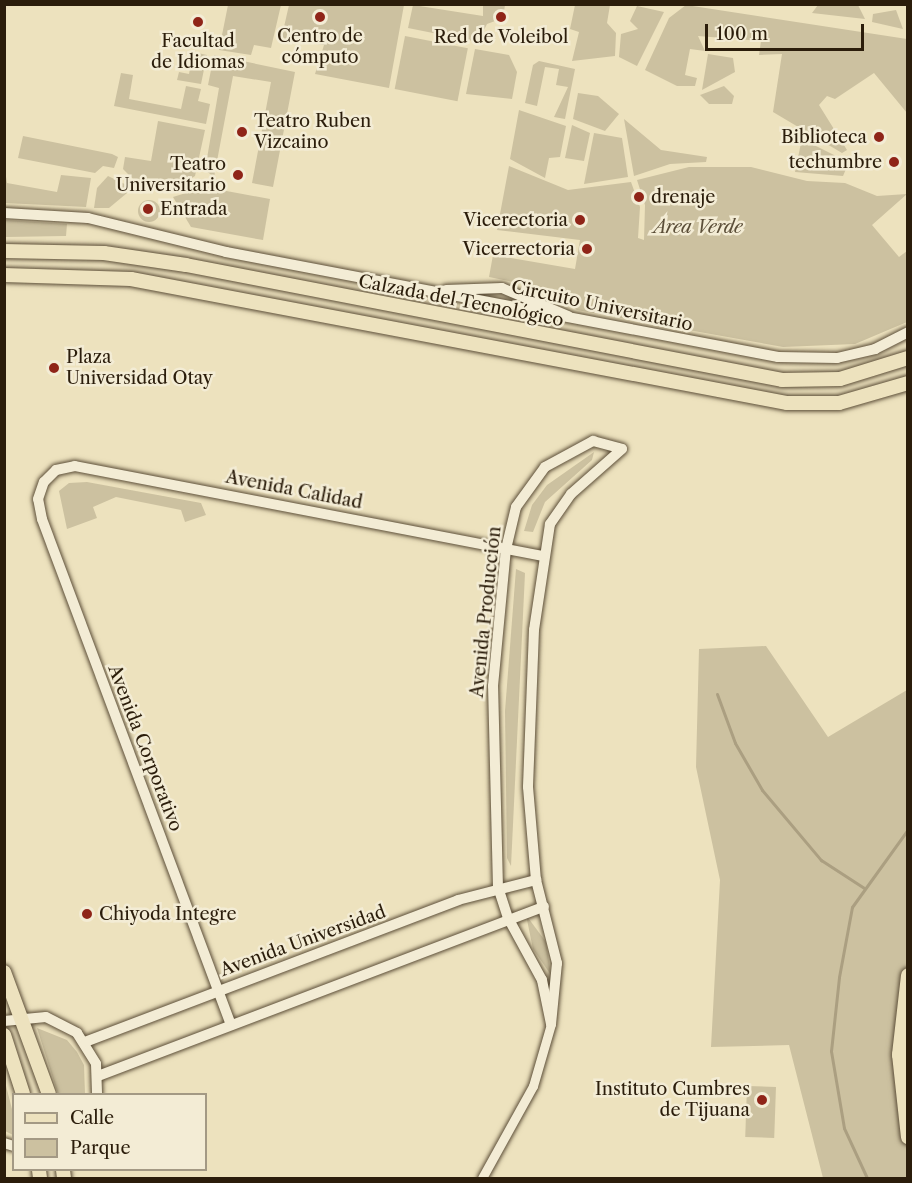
<!DOCTYPE html>
<meta charset="utf-8">
<style>
body{margin:0}
#map{position:relative;width:912px;height:1183px;overflow:hidden;background:#ede2be;font-family:"Libre Caslon Text",serif}
div>[style]{position:absolute}
.green>*{inset:0;background:#ccc1a0;transform-origin:0 0}
.round{border-radius:50%}
.stream>*{height:3px;margin:-1.5px;padding:0 1.5px;transform-origin:1.5px;border-radius:1.5px;background:#ab9f81}
.roads{filter:drop-shadow(0 0 2px #5c4e38) drop-shadow(0 0 2px #5c4e38)}
.minor>*{height:9px;margin:-4.5px;padding:0 4.5px;transform-origin:4.5px;border-radius:4.5px;background:#f3ecd5}
.tertiary>*{height:10px;margin:-5px;padding:0 5px;transform-origin:5px;border-radius:5px;background:#f3ecd5}
.primary>*{height:14px;margin:-7px;padding:0 7px;transform-origin:7px;border-radius:7px;background:#ede2be}
.trunk>*{height:15px;margin:-7.5px;padding:0 7.5px;transform-origin:7.5px;border-radius:7.5px;background:#ede2be}
.dots>*{width:16px;height:16px;translate:-50% -50%;box-sizing:border-box;border:3px solid #f3ecd5;border-radius:50%}
span{translate:-50% -50%;white-space:nowrap;text-align:center;line-height:1.15;-webkit-text-stroke:5px #f3ecd5;paint-order:stroke}
.poi-label{font-size:18px;color:#2b1d0b}
.left{translate:0 -50%;text-align:left}
.right{translate:-100% -50%;text-align:right}
.park-label{font-size:18px;color:#5b4e38;font-style:italic}
.street-label{font-size:18px;color:#2b1d0b}
.frame{position:absolute;inset:0;border:6px solid #2b1d0b;pointer-events:none}
.legend{position:absolute;left:12px;top:1093px;width:195px;height:78px;box-sizing:border-box;background:#f3ecd5;border:2px solid #a39984;margin:0;padding:8px 10px;list-style:none;font-size:18px;color:#2b1d0b}
.legend li{display:flex;align-items:center;gap:12px;height:30px}
.legend b{width:30px;border:2px solid #a39984}
.scale{position:absolute;left:705px;top:24px;width:159px;height:27px;box-sizing:border-box;border:3px solid #2b1d0b;border-top:0;padding-left:8px;font-size:18px;line-height:21px;white-space:nowrap;color:#2b1d0b;-webkit-text-stroke:4px #f3ecd5;paint-order:stroke}
</style>
<div id="map">
<div class="green">
<i style="clip-path:polygon(228px 5px,281px 5px,271px 48px,254px 45px,251px 55px,219px 50px)"></i>
<i style="clip-path:polygon(289px 5px,404px 5px,389px 88px,315px 74px,324px 45px,281px 40px)"></i>
<i style="clip-path:polygon(413px 5px,483px 16px,483px 5px,505px 5px,503px 18px,487px 24px,478px 42px,408px 28px)"></i>
<i style="clip-path:polygon(575px 5px,610px 5px,607px 23px,616px 33px,615px 56px,572px 61px,579px 32px,570px 29px)"></i>
<i style="clip-path:polygon(686px 5px,907px 39px,907px 113px,874px 73px,835px 99px,827px 96px,819px 105px,847px 150px,842px 153px,773px 112px,782px 54px,759px 55px,761px 41px,698px 36px,705px 51px,690px 49px,685px 75px,697px 78px,695px 86px,677px 86px,645px 70px,669px 18px)"></i>
<i style="clip-path:polygon(818px 5px,858px 5px,865px 19px,812px 13px)"></i>
<i style="clip-path:polygon(637px 6px,664px 12px,637px 66px,619px 57px,621px 34px,638px 29px,630px 21px)"></i>
<i style="clip-path:polygon(896px 10px,903px 29px,872px 22px,873px 14px)"></i>
<i style="left:405px;top:36px;width:64px;height:54px;rotate:11deg"></i>
<i style="clip-path:polygon(475px 49px,509px 55px,517px 72px,512px 99px,466px 94px)"></i>
<i style="clip-path:polygon(193px 52px,207px 55px,201px 84px,177px 80px,179px 72px,189px 74px)"></i>
<i style="clip-path:polygon(708px 54px,733px 58px,735px 72px,702px 90px)"></i>
<i style="clip-path:polygon(214px 55px,295px 72px,273px 187px,252px 183px,271px 82px,233px 76px,214px 177px,205px 170px,219px 88px,208px 85px)"></i>
<i style="clip-path:polygon(539px 61px,575px 69px,565px 119px,554px 117px,568px 87px,556px 85px,559px 69px,545px 67px,537px 106px,525px 103px,533px 65px)"></i>
<i style="clip-path:polygon(121px 73px,133px 75px,129px 99px,181px 109px,186px 86px,201px 89px,198px 101px,210px 104px,206px 124px,114px 106px)"></i>
<i style="clip-path:polygon(724px 86px,734px 96px,732px 104px,709px 104px,700px 95px)"></i>
<i style="clip-path:polygon(578px 93px,598px 96px,619px 114px,605px 131px,573px 119px)"></i>
<i style="clip-path:polygon(519px 110px,566px 126px,560px 157px,549px 158px,545px 178px,510px 159px)"></i>
<i style="clip-path:polygon(624px 119px,661px 150px,707px 157px,706px 162px,670px 164px,634px 176px)"></i>
<i style="clip-path:polygon(158px 121px,205px 130px,195px 176px,172px 190px,137px 183px,123px 169px,125px 157px,151px 161px)"></i>
<i style="clip-path:polygon(572px 125px,590px 133px,584px 161px,565px 158px)"></i>
<i style="clip-path:polygon(594px 133px,622px 138px,628px 177px,584px 184px)"></i>
<i style="clip-path:polygon(23px 136px,112px 154px,118px 157px,114px 168px,103px 166px,95px 173px,18px 158px)"></i>
<i style="clip-path:polygon(808px 142px,834px 155px,846px 169px,843px 176px,795px 172px,801px 143px)"></i>
<i style="clip-path:polygon(4px 164px,7px 183px,57px 192px,61px 175px,91px 178px,86px 207px,5px 203px)"></i>
<i style="clip-path:polygon(509px 166px,568px 190px,631px 182px,640px 207px,638px 238px,644px 240px,645px 205px,637px 180px,689px 167px,751px 167px,807px 181px,845px 183px,877px 196px,907px 194px,872px 225px,899px 257px,907px 251px,907px 322px,855px 344px,783px 347px,577px 310px,542px 288px,489px 277px,493px 255px,575px 269px,580px 240px,497px 230px)"></i>
<i style="clip-path:polygon(108px 176px,133px 188px,109px 208px,94px 208px,97px 188px)"></i>
<i style="clip-path:polygon(205px 187px,270px 199px,263px 240px,191px 227px,173px 197px)"></i>
<i class="round" style="left:138px;top:200px;width:22px;height:22px"></i>
<i style="clip-path:polygon(4px 220px,67px 224px,66px 236px,5px 237px)"></i>
<i style="clip-path:polygon(594px 452px,592px 460px,545px 502px,533px 532px,524px 531px,532px 505px,547px 485px)"></i>
<i style="clip-path:polygon(87px 482px,201px 503px,206px 515px,185px 522px,181px 510px,116px 497px,93px 507px,97px 518px,67px 529px,59px 491px,69px 483px)"></i>
<i style="clip-path:polygon(516px 569px,525px 573px,511px 866px,507px 858px,505px 711px)"></i>
<i style="clip-path:polygon(766px 646px,828px 737px,907px 690px,907px 1178px,823px 1178px,789px 1045px,711px 1047px,720px 880px,696px 767px,699px 649px)"></i>
<i style="clip-path:polygon(526px 915px,546px 942px,551px 975px,533px 949px)"></i>
<i style="clip-path:polygon(37px 1028px,67px 1040px,77px 1052px,84px 1065px,85px 1094px,58px 1094px)"></i>
<i style="clip-path:polygon(4px 1078px,13px 1113px,13px 1135px,5px 1131px)"></i>
<i style="left:747px;top:1086px;width:29px;height:51px;rotate:2deg"></i>
</div>
<div class="stream">
<i style="left:717px;top:694px;width:52px;rotate:69.8deg"></i>
<i style="left:735px;top:743px;width:54px;rotate:60.1deg"></i>
<i style="left:762px;top:790px;width:92px;rotate:49.9deg"></i>
<i style="left:821px;top:860px;width:51px;rotate:33.1deg"></i>
<i style="left:867px;top:1178px;width:55px;rotate:-114.7deg"></i>
<i style="left:844px;top:1128px;width:78px;rotate:-99.6deg"></i>
<i style="left:831px;top:1051px;width:74px;rotate:-83.8deg"></i>
<i style="left:839px;top:977px;width:71px;rotate:-79.5deg"></i>
<i style="left:852px;top:907px;width:96px;rotate:-54.3deg"></i>
</div>
<div class="roads">
<div class="minor">
<i style="left:482px;top:1178px;width:105px;rotate:-61deg"></i>
<i style="left:533px;top:1086px;width:65px;rotate:-73.8deg"></i>
</div>
<div class="tertiary">
<i style="left:4px;top:213px;width:84px;rotate:3.4deg"></i>
<i style="left:88px;top:218px;width:142px;rotate:13.8deg"></i>
<i style="left:226px;top:252px;width:562px;rotate:10.77deg"></i>
<i style="left:778px;top:357px;width:59px;rotate:1deg"></i>
<i style="left:837px;top:358px;width:39px;rotate:-13deg"></i>
<i style="left:875px;top:349px;width:37px;rotate:-27deg"></i>
<i style="left:446px;top:290px;width:56px;rotate:-2deg"></i>
<i style="left:502px;top:288px;width:72px;rotate:23deg"></i>
<i style="left:593px;top:441px;width:30px;rotate:15deg"></i>
<i style="left:622px;top:449px;width:68px;rotate:138.6deg"></i>
<i style="left:571px;top:494px;width:37px;rotate:125deg"></i>
<i style="left:550px;top:524px;width:107px;rotate:98.6deg"></i>
<i style="left:534px;top:630px;width:157px;rotate:92.2deg"></i>
<i style="left:528px;top:787px;width:93px;rotate:85.1deg"></i>
<i style="left:536px;top:880px;width:86px;rotate:75.8deg"></i>
<i style="left:557px;top:963px;width:61px;rotate:95.6deg"></i>
<i style="left:551px;top:1024px;width:45px;rotate:-101.6deg"></i>
<i style="left:542px;top:980px;width:71px;rotate:-118.7deg"></i>
<i style="left:508px;top:918px;width:32px;rotate:-108deg"></i>
<i style="left:498px;top:888px;width:202px;rotate:-91.4deg"></i>
<i style="left:493px;top:686px;width:138px;rotate:-84.6deg"></i>
<i style="left:506px;top:549px;width:43px;rotate:-76.6deg"></i>
<i style="left:516px;top:507px;width:49px;rotate:-54.1deg"></i>
<i style="left:545px;top:467px;width:55px;rotate:-28.4deg"></i>
<i style="left:4px;top:1021px;width:42px;rotate:-5.4deg"></i>
<i style="left:46px;top:1017px;width:35px;rotate:27deg"></i>
<i style="left:77px;top:1033px;width:36px;rotate:58deg"></i>
<i style="left:96px;top:1064px;width:30px;rotate:88deg"></i>
<i style="left:231px;top:1025px;width:540px;rotate:-110.48deg"></i>
<i style="left:42px;top:519px;width:20px;rotate:-101deg"></i>
<i style="left:38px;top:499px;width:18px;rotate:-71deg"></i>
<i style="left:44px;top:482px;width:17px;rotate:-45deg"></i>
<i style="left:56px;top:470px;width:19px;rotate:-12deg"></i>
<i style="left:75px;top:466px;width:476px;rotate:10.9deg"></i>
<i style="left:85px;top:1042px;width:399px;rotate:-20.8deg"></i>
<i style="left:458px;top:900px;width:81px;rotate:-14.4deg"></i>
<i style="left:98px;top:1076px;width:477px;rotate:-20.8deg"></i>
<i style="left:4px;top:1143px;width:10px;rotate:17deg"></i>
</div>
<div class="primary">
<i style="left:4px;top:251px;width:100px;rotate:1.1deg"></i>
<i style="left:104px;top:253px;width:83px;rotate:8.3deg"></i>
<i style="left:186px;top:265px;width:607px;rotate:10.92deg"></i>
<i style="left:782px;top:380px;width:58px;rotate:-1deg"></i>
<i style="left:840px;top:379px;width:71px;rotate:-17.2deg"></i>
<i style="left:4px;top:275px;width:127px;rotate:1.8deg"></i>
<i style="left:131px;top:279px;width:668px;rotate:10.7deg"></i>
<i style="left:787px;top:403px;width:52px"></i>
<i style="left:839px;top:403px;width:72px;rotate:-16.2deg"></i>
<i style="left:4px;top:972px;width:130px;rotate:69.8deg"></i>
<i style="left:4px;top:1035px;width:62px;rotate:72.1deg"></i>
<i style="left:39px;top:1170px;width:8px;rotate:83deg"></i>
<i style="left:63px;top:1170px;width:8px;rotate:83deg"></i>
</div>
<div class="trunk">
<i style="left:908px;top:975px;width:80px;rotate:96.5deg"></i>
<i style="left:899px;top:1054px;width:83px;rotate:83.8deg"></i>
</div>
</div>
<div class="dots">
<i style="left:320px;top:17px;background:#8f2418"></i>
<i style="left:501px;top:17px;background:#8f2418"></i>
<i style="left:198px;top:22px;background:#8f2418"></i>
<i style="left:242px;top:132px;background:#8f2418"></i>
<i style="left:879px;top:137px;background:#8f2418"></i>
<i style="left:894px;top:162px;background:#8f2418"></i>
<i style="left:238px;top:175px;background:#8f2418"></i>
<i style="left:639px;top:197px;background:#8f2418"></i>
<i style="left:148px;top:209px;background:#8f2418"></i>
<i style="left:580px;top:220px;background:#8f2418"></i>
<i style="left:587px;top:249px;background:#8f2418"></i>
<i style="left:54px;top:368px;background:#8f2418"></i>
<i style="left:87px;top:914px;background:#8f2418"></i>
<i style="left:762px;top:1100px;background:#8f2418"></i>
</div>
<div class="poi-label">
<span style="left:320px;top:47px">Centro de<br>cómputo</span>
<span style="left:501px;top:37px">Red de Voleibol</span>
<span style="left:198px;top:52px">Facultad<br>de Idiomas</span>
<span class="left" style="left:254px;top:132px">Teatro Ruben<br>Vizcaino</span>
<span class="right" style="left:867px;top:137px">Biblioteca</span>
<span class="right" style="left:882px;top:162px">techumbre</span>
<span class="right" style="left:226px;top:175px">Teatro<br>Universitario</span>
<span class="left" style="left:651px;top:197px">drenaje</span>
<span class="left" style="left:160px;top:209px">Entrada</span>
<span class="right" style="left:568px;top:220px">Vicerectoria</span>
<span class="right" style="left:575px;top:249px">Vicerrectoria</span>
<span class="left" style="left:66px;top:368px">Plaza<br>Universidad Otay</span>
<span class="left" style="left:99px;top:914px">Chiyoda Integre</span>
<span class="right" style="left:750px;top:1100px">Instituto Cumbres<br>de Tijuana</span>
</div>
<div class="park-label">
<span style="left:698px;top:227px">Area Verde</span>
</div>
<div class="street-label">
<span style="left:461px;top:301px;rotate:11deg">Calzada del Tecnológico</span>
<span style="left:602px;top:306px;rotate:12deg">Circuito Universitario</span>
<span style="left:294px;top:490px;rotate:11deg">Avenida Calidad</span>
<span style="left:486px;top:612px;rotate:-84deg">Avenida Producción</span>
<span style="left:145px;top:748px;rotate:69deg">Avenida Corporativo</span>
<span style="left:303px;top:941px;rotate:-20deg">Avenida Universidad</span>
</div>
<div class="frame"></div>
<ul class="legend">
<li><b style="height:8px;background:#ede2be"></b>Calle</li>
<li><b style="height:16px;background:#ccc1a0"></b>Parque</li>
</ul>
<div class="scale">100 m</div>
</div>
